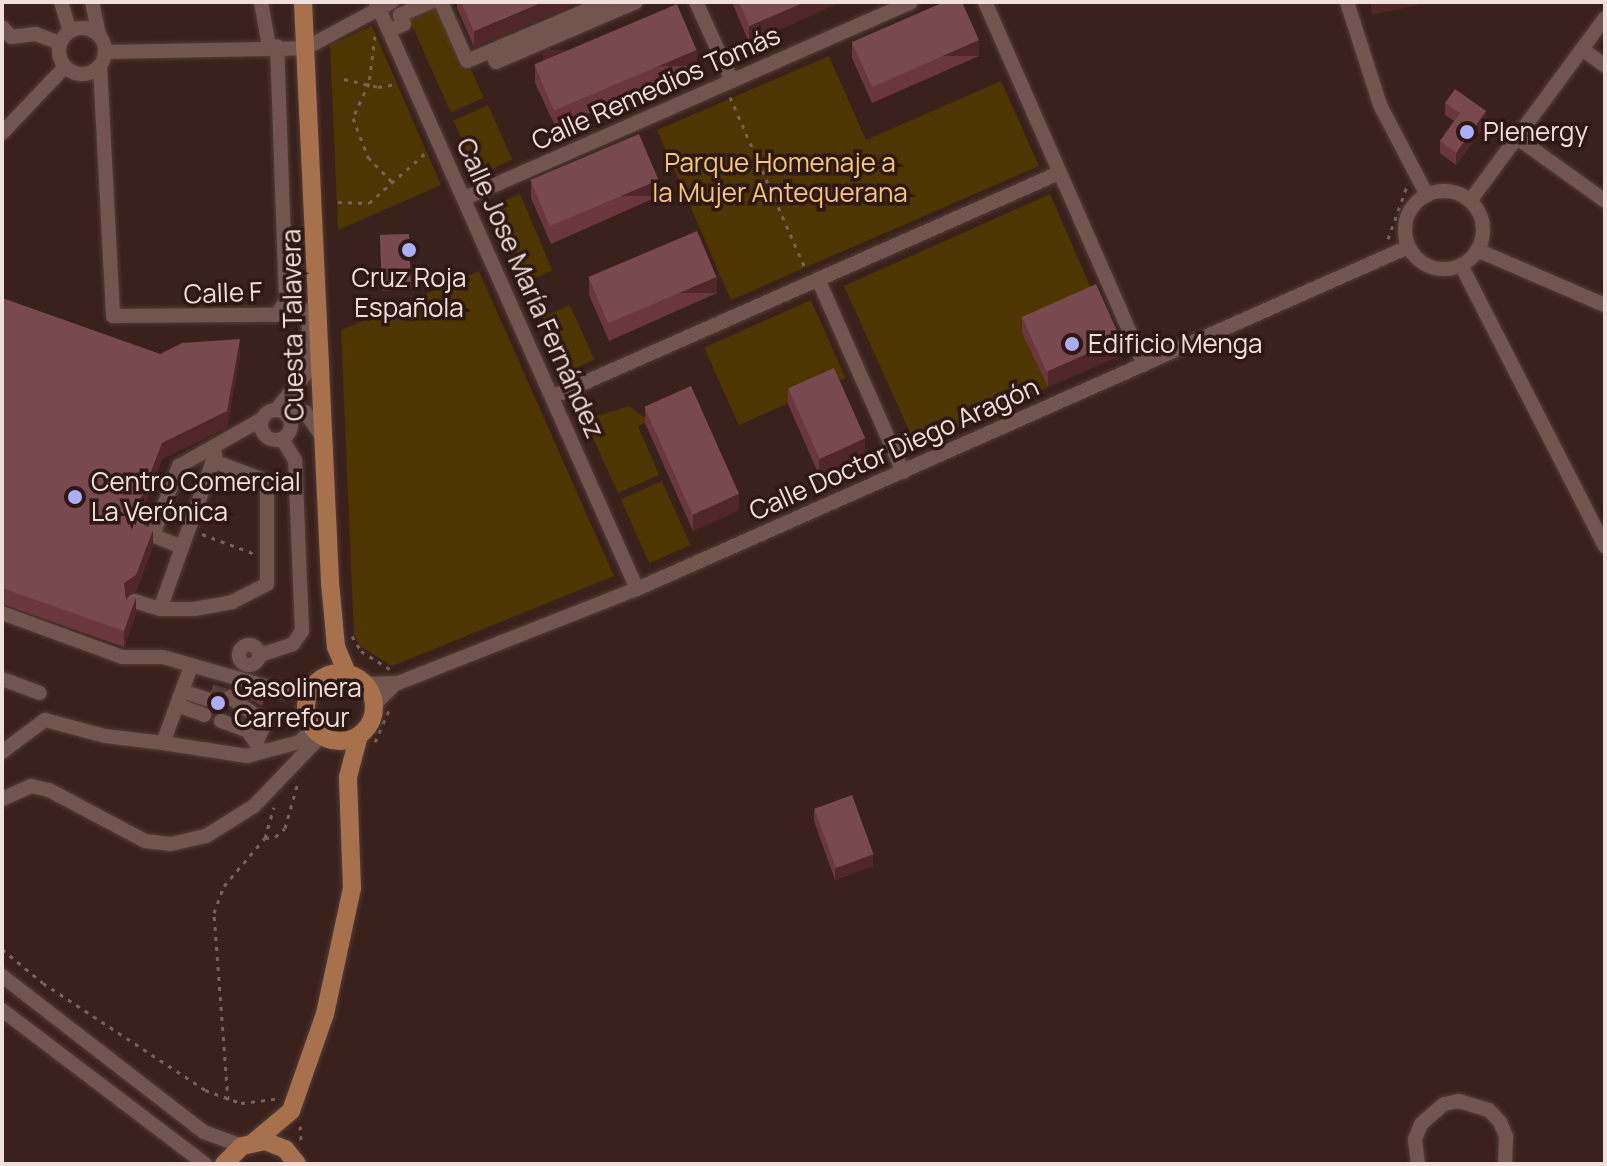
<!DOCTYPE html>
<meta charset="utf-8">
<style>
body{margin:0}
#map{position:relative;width:1607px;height:1166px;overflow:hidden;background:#3a211b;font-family:Manrope,sans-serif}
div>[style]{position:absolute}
.green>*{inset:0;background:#4e3501;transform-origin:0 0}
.minor-tunnel>*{height:14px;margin-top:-7px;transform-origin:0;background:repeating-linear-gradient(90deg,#553e38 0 14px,transparent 0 21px)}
.path>*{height:3px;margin-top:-1.5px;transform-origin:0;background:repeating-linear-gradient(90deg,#78615c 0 4px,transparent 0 10px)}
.roads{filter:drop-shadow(0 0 2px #523d39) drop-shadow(0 0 2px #523d39)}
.minor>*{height:14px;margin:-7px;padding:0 7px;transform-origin:7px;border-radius:7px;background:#72554e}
.minor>.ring{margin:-7px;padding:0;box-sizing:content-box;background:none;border:14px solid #72554e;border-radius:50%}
.major>*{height:18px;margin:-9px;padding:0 9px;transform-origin:9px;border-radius:9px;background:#a8714d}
.major>.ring{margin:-9px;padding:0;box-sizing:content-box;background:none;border:18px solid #a8714d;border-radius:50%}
.wall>*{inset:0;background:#6b373f;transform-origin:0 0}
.shaded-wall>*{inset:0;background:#512629;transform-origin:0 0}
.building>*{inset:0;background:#794950;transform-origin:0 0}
.dots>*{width:22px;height:22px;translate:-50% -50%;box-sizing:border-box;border:4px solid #301812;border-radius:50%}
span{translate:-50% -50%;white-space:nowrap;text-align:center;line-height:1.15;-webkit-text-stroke:7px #301812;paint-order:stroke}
.street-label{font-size:26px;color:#f1dfdb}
.poi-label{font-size:26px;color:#f1dfdb}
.left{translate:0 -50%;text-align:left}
.park-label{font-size:26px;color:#f5c779}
.frame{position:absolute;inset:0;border:4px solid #f1dfdb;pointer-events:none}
</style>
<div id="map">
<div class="green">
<i style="left:441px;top:2px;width:105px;height:36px;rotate:66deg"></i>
<i style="clip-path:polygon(372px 26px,441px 185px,338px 230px,330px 45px)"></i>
<i style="clip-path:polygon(829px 56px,866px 140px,1001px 81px,1039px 166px,731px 300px,657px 130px)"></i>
<i style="left:488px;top:105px;width:60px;height:38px;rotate:66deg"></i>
<i style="left:520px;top:194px;width:83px;height:27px;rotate:67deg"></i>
<i style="clip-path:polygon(1050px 194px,1096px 300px,1048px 387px,916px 446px,844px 286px)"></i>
<i style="clip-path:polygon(479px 271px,614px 576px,392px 666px,360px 646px,354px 635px,341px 330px)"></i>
<i style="left:811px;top:300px;width:85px;height:117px;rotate:66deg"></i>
<i style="left:570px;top:305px;width:60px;height:32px;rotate:66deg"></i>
<i style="clip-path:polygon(629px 406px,649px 421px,638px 426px,659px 475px,618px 493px,585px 420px)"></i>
<i style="left:662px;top:481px;width:70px;height:45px;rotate:66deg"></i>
</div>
<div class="minor-tunnel">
<i style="left:211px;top:691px;width:20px;rotate:18deg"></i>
</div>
<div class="path">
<i style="left:375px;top:36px;width:47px;rotate:97.3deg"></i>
<i style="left:369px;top:83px;width:38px;rotate:115deg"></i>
<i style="left:353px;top:118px;width:42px;rotate:69deg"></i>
<i style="left:368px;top:157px;width:39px;rotate:46deg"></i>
<i style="left:344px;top:79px;width:35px;rotate:13deg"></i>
<i style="left:378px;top:87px;width:19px;rotate:-9deg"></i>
<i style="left:730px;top:97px;width:189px;rotate:66.3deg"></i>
<i style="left:338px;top:202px;width:31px;rotate:2deg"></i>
<i style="left:369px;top:203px;width:80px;rotate:-41.5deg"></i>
<i style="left:1388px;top:239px;width:56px;rotate:-70.3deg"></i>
<i style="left:202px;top:534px;width:57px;rotate:20.7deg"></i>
<i style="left:352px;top:636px;width:17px;rotate:59deg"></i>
<i style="left:361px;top:651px;width:34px;rotate:32deg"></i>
<i style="left:375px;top:742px;width:36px;rotate:-66deg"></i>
<i style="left:265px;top:838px;width:10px;rotate:-6deg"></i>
<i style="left:275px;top:837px;width:13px;rotate:-42deg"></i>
<i style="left:285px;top:828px;width:48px;rotate:-74.2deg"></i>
<i style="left:2px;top:949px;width:53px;rotate:39.7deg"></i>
<i style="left:43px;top:983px;width:194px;rotate:33.4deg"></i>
<i style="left:205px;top:1090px;width:38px;rotate:20deg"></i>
<i style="left:241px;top:1103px;width:38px;rotate:-7deg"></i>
<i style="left:228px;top:1100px;width:188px;rotate:-94.3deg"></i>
<i style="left:214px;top:913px;width:29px;rotate:-70deg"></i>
<i style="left:224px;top:886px;width:63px;rotate:-49.5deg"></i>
<i style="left:265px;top:838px;width:32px;rotate:-74deg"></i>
<i style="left:300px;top:1126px;width:16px;rotate:86deg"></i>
</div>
<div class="roads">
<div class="minor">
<i style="left:61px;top:2px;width:30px;rotate:73deg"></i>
<i style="left:92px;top:2px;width:34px;rotate:78deg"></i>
<i style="left:261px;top:2px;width:45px;rotate:79.7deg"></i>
<i style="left:376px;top:2px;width:642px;rotate:66.03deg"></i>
<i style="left:441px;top:2px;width:64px;rotate:66.2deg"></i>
<i style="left:467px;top:61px;width:151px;rotate:-23deg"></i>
<i style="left:696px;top:2px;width:87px;rotate:65.5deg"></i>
<i style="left:985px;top:2px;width:396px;rotate:66.3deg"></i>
<i style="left:1347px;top:2px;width:108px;rotate:72.2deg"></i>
<i style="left:1380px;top:105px;width:102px;rotate:62.4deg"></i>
<i style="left:2px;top:27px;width:13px;rotate:48deg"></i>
<i style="left:11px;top:37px;width:25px;rotate:-7deg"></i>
<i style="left:36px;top:34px;width:25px;rotate:21deg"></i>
<i class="ring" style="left:59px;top:28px;width:32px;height:32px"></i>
<i style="left:391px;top:30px;width:14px;rotate:-25deg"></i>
<i style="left:404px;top:24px;width:10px;rotate:-114deg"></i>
<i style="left:400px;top:15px;width:33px;rotate:-23deg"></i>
<i style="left:1582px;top:49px;width:29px;rotate:36deg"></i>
<i style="left:491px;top:51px;width:12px;rotate:66deg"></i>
<i style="left:496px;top:62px;width:152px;rotate:-23.2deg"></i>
<i style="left:106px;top:52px;width:200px;rotate:-1.1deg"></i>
<i style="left:306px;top:48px;width:97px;rotate:-28.4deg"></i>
<i style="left:100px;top:66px;width:250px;rotate:87deg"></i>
<i style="left:113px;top:316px;width:163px;rotate:-0.4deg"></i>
<i style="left:276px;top:315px;width:17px;rotate:-54deg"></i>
<i style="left:286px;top:301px;width:255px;rotate:-92deg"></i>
<i style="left:2px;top:133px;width:90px;rotate:-46.4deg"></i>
<i style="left:1516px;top:137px;width:110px;rotate:35.7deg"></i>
<i class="ring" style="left:1405px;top:191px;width:64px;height:64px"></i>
<i style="left:465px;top:198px;width:487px;rotate:-23.7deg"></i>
<i style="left:1470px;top:201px;width:227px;rotate:-53.6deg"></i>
<i style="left:1477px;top:250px;width:139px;rotate:23.3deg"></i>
<i style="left:1461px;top:265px;width:316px;rotate:62.9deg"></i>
<i style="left:818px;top:279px;width:211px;rotate:66.2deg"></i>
<i style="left:552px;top:397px;width:554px;rotate:-23.84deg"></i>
<i class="ring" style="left:261px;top:410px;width:16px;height:16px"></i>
<i style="left:276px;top:410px;width:50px;rotate:-50.6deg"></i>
<i style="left:308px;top:371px;width:61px;rotate:-89.1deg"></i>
<i style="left:288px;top:416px;width:17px;rotate:-13deg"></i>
<i style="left:305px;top:412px;width:28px;rotate:55deg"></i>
<i style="left:182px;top:547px;width:31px;rotate:-158deg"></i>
<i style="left:153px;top:535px;width:74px;rotate:-69.4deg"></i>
<i style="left:179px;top:466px;width:95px;rotate:-29.5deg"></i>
<i style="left:134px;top:601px;width:27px;rotate:17deg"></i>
<i style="left:160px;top:609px;width:34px"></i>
<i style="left:194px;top:609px;width:39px;rotate:-10deg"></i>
<i style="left:232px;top:602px;width:39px;rotate:-27deg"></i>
<i style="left:267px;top:584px;width:103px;rotate:-90deg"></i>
<i style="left:267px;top:481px;width:58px;rotate:-159.7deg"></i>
<i style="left:160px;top:609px;width:164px;rotate:-70.3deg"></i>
<i style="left:2px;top:613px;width:128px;rotate:20.1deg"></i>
<i style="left:122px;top:657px;width:41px"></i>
<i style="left:163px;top:657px;width:127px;rotate:16deg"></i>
<i style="left:285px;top:692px;width:29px;rotate:-16deg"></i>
<i class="ring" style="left:239px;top:645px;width:6px;height:6px"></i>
<i style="left:260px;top:655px;width:35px;rotate:-18deg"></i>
<i style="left:293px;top:644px;width:16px;rotate:-55deg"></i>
<i style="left:302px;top:631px;width:171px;rotate:-92.3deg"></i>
<i style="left:295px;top:460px;width:25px;rotate:-122deg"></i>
<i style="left:191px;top:666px;width:82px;rotate:110deg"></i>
<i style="left:163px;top:743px;width:85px;rotate:8.8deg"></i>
<i style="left:247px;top:756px;width:54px;rotate:-15.1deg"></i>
<i style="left:299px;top:742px;width:19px;rotate:-43deg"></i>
<i style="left:2px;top:679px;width:40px;rotate:20.2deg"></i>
<i style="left:366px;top:684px;width:32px;rotate:-2deg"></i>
<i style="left:398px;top:683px;width:257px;rotate:-21.5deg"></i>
<i style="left:637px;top:589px;width:843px;rotate:-23.92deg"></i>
<i style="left:182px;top:691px;width:28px;rotate:18deg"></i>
<i style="left:230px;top:697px;width:26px;rotate:36deg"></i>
<i style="left:177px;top:705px;width:29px;rotate:20deg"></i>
<i style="left:374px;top:705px;width:30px;rotate:-45deg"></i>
<i style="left:221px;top:721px;width:29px;rotate:20deg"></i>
<i style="left:248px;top:731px;width:25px;rotate:56deg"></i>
<i style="left:256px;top:743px;width:23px;rotate:-65deg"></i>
<i style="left:266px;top:722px;width:9px;rotate:-139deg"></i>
<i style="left:2px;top:752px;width:54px;rotate:-36.7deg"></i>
<i style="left:45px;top:720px;width:62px;rotate:14.9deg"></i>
<i style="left:105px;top:736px;width:58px;rotate:6.9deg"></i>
<i style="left:2px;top:799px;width:32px;rotate:-24deg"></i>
<i style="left:31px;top:786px;width:18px;rotate:13deg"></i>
<i style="left:49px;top:790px;width:109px;rotate:28deg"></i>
<i style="left:145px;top:841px;width:26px;rotate:7deg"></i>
<i style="left:171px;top:844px;width:36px;rotate:-13deg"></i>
<i style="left:206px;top:836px;width:57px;rotate:-32deg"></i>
<i style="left:254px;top:806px;width:97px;rotate:-46.3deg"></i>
<i style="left:2px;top:976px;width:255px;rotate:37.7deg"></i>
<i style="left:204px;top:1132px;width:40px;rotate:20.2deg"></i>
<i style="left:2px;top:1010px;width:255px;rotate:37.2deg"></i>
<i style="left:1418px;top:1164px;width:25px;rotate:-97deg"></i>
<i style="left:1415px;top:1139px;width:16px;rotate:-68deg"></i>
<i style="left:1421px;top:1124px;width:30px;rotate:-41deg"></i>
<i style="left:1444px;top:1104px;width:15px;rotate:-11deg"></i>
<i style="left:1459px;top:1101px;width:31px;rotate:17deg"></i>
<i style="left:1489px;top:1110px;width:16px;rotate:47deg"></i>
<i style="left:1500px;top:1122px;width:15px;rotate:67deg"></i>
<i style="left:1506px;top:1136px;width:28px;rotate:92deg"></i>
</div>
<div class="major">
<i style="left:303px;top:2px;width:581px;rotate:87.33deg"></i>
<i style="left:330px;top:582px;width:65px;rotate:84.7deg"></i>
<i style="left:336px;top:647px;width:28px;rotate:67deg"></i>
<i class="ring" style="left:306px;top:673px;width:50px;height:50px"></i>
<i style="left:254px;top:1142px;width:48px;rotate:-40deg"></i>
<i style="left:291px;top:1111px;width:103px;rotate:-70.7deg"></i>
<i style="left:325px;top:1014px;width:129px;rotate:-77.9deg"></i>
<i style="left:352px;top:888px;width:111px;rotate:-92.1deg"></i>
<i style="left:348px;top:777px;width:43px;rotate:-75.3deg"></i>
<i style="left:224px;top:1164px;width:25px;rotate:-45deg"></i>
<i style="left:242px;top:1146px;width:24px;rotate:-12deg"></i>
<i style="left:265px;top:1141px;width:22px;rotate:22deg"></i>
<i style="left:285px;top:1149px;width:19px;rotate:51deg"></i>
</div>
</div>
<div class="wall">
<i style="clip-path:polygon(457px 2px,580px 2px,474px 47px,457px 8px)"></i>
<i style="clip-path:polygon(732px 2px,841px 2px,749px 43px)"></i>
<i style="clip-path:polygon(852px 42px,979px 56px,872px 103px,852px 58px)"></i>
<i style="clip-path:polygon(697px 66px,556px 128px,535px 83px,535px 67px)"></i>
<i style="clip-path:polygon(1445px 103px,1486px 123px,1456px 165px,1440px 153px,1440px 141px,1454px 121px,1445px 115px)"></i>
<i style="clip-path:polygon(531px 182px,659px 196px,551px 244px,531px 198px)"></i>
<i style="left:409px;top:234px;width:56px;height:29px;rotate:88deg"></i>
<i style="clip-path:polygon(589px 279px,717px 293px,609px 341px,589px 295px)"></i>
<i style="clip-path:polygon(2px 298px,160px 354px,240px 355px,227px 427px,162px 459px,138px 521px,153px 546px,136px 591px,126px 598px,136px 613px,124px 647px,2px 604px)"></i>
<i style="clip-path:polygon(1022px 317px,1121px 355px,1048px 387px,1022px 333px)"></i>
<i style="clip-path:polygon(788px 388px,865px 455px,819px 475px,788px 404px)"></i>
<i style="clip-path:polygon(645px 407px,739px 510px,693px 531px,645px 423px)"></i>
<i style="clip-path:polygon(248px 689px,265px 697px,262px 706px,248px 698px)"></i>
<i style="clip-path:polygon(814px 809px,873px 866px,835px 880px,814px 821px)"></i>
</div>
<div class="shaded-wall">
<i style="clip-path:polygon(543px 2px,580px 2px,474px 47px,474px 31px)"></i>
<i style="clip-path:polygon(805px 2px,841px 2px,749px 43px,749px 26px)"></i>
<i style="clip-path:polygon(1371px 2px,1418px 2px,1418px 5px,1371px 15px)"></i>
<i style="left:979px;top:40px;width:16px;height:117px;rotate:90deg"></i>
<i style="left:697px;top:50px;width:16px;height:154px;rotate:90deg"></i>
<i style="clip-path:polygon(1486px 111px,1486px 123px,1456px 165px,1456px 153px)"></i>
<i style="left:659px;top:180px;width:16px;height:118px;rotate:90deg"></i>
<i style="left:717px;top:277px;width:16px;height:118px;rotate:90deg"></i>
<i style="clip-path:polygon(240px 339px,240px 355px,227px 427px,162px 459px,133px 534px,133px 518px,162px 443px)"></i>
<i style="clip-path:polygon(1121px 339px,1121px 355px,1048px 387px,1048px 371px)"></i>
<i style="clip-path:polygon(865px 439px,865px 455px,819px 475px,819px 459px)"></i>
<i style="clip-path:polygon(739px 494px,739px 510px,693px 531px,693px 515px)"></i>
<i style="clip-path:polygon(153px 530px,153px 546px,136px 591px,124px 599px,124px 583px)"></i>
<i style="clip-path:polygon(136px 597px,136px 613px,124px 647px,124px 631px)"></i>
<i style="clip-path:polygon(873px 854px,873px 866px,835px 880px,835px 868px)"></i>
</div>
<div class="building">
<i style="clip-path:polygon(461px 2px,543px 2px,474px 31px)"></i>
<i style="clip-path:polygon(739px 2px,805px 2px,749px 26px)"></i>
<i style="clip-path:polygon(944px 2px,962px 2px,979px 40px,872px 87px,852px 42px)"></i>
<i style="left:677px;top:4px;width:50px;height:155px;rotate:67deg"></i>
<i style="clip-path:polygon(1455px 89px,1486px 111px,1456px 153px,1440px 141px,1460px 113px,1445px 103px)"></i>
<i style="left:639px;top:134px;width:50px;height:118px;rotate:67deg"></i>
<i style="left:697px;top:231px;width:50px;height:118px;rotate:67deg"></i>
<i style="left:409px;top:234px;width:52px;height:29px;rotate:88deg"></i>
<i style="left:1096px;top:284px;width:60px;height:81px;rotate:66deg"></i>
<i style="clip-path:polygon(2px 298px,160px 354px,182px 343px,240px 339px,227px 411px,162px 443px,133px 518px,153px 530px,136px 575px,124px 583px,126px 600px,136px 597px,124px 631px,2px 588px)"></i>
<i style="left:834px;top:368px;width:77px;height:50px;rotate:66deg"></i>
<i style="left:691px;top:386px;width:118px;height:51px;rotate:66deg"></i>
<i style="clip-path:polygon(250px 684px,265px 688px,262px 698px,248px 689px)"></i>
<i style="left:852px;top:795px;width:63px;height:40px;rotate:70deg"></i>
</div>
<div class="dots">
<i style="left:1467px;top:132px;background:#abaffb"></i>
<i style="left:409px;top:250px;background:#abaffb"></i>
<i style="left:1072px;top:344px;background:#abaffb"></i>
<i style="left:75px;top:497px;background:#abaffb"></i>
<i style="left:218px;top:703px;background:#abaffb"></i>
</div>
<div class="street-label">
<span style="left:656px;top:88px;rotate:-24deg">Calle Remedios Tomás</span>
<span style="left:530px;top:288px;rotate:66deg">Calle Jose María Fernández</span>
<span style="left:223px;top:293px;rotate:-2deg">Calle F</span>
<span style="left:293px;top:325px;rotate:-91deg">Cuesta Talavera</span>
<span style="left:894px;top:449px;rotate:-24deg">Calle Doctor Diego Aragón</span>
</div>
<div class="poi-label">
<span class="left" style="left:1483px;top:132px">Plenergy</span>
<span style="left:409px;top:293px">Cruz Roja<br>Española</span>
<span class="left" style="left:1088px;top:344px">Edificio Menga</span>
<span class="left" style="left:91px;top:497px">Centro Comercial<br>La Verónica</span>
<span class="left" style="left:234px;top:703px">Gasolinera<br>Carrefour</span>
</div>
<div class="park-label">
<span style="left:780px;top:178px">Parque Homenaje a<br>la Mujer Antequerana</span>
</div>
<div class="frame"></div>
</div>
